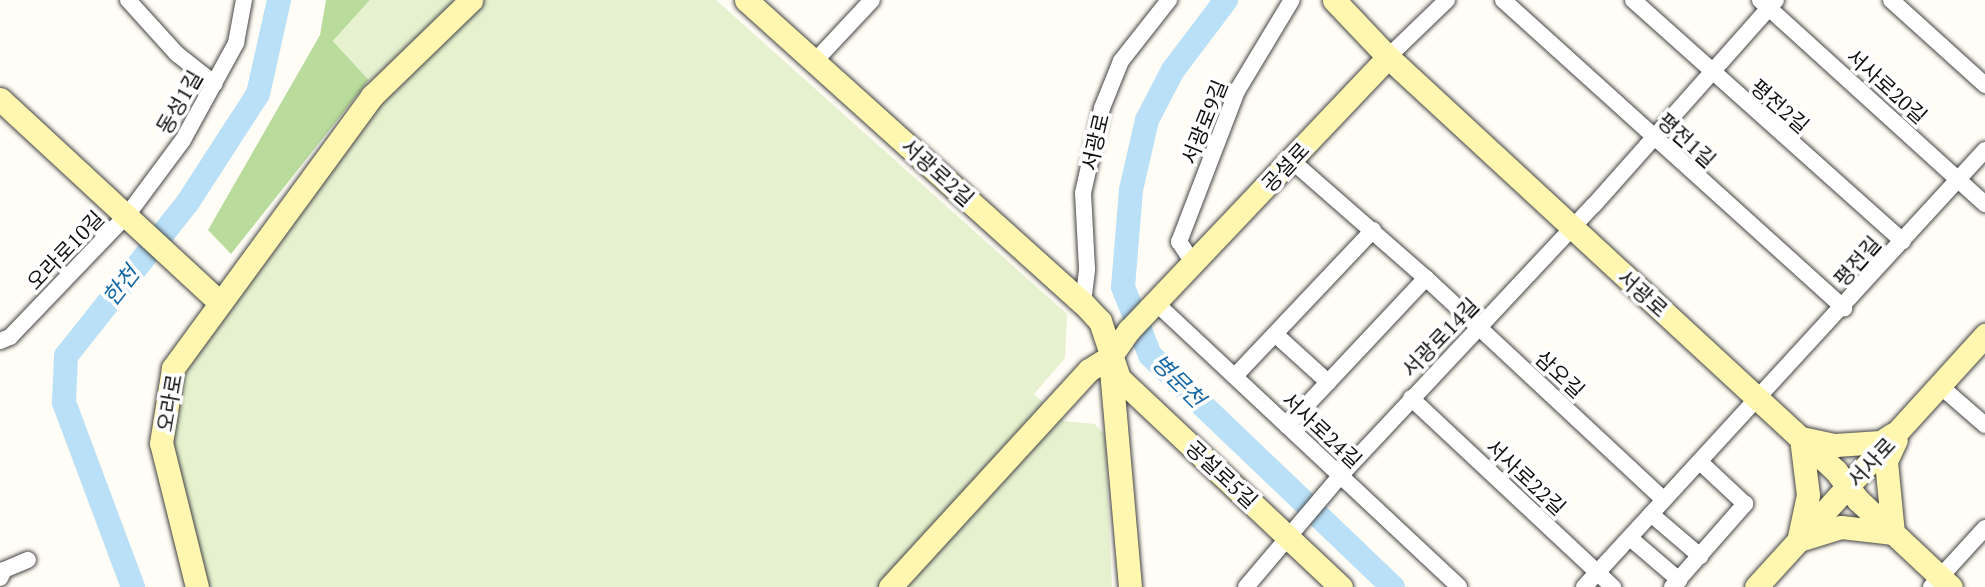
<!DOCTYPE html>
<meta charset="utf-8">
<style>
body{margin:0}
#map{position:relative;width:1985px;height:587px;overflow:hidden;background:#fffdf5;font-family:"PT Serif","Noto Sans KR",serif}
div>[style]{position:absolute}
.forest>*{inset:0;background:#b9dc9c}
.pitch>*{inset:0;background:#e6f2cf}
.river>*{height:24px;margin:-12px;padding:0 12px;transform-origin:12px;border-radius:12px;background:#b9e0f7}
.roads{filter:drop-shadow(0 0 2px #444) drop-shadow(0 0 2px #444)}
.street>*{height:16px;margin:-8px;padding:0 8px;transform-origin:8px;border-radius:8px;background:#fff}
.secondary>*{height:23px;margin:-11.5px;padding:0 11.5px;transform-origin:11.5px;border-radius:11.5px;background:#fff6b0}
span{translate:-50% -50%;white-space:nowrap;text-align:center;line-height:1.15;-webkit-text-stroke:7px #fff;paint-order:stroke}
.street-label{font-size:21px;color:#111}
.water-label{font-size:23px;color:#1768a6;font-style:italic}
</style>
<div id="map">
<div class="forest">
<i style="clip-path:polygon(326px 0,370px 0,333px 41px,369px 80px,231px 254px,208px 230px,320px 35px)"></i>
</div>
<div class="pitch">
<i style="clip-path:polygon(370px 0,716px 0,1067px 314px,1065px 358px,1034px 394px,1064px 421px,1095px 424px,1105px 435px,1112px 587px,197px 587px,161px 444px,173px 368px,372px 96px,369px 80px,333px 41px)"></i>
</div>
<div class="river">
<i style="left:1226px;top:0;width:88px;rotate:127.1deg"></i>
<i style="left:1173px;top:70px;width:56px;rotate:117.5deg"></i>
<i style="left:1147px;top:120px;width:72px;rotate:102.9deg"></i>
<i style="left:1131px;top:190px;width:97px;rotate:94.7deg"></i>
<i style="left:1123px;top:287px;width:73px;rotate:68.3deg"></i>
<i style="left:1150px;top:355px;width:336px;rotate:43.7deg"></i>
<i style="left:133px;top:587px;width:197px;rotate:-110.5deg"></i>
<i style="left:64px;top:402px;width:46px;rotate:-87.5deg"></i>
<i style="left:66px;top:356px;width:196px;rotate:-51.6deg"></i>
<i style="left:188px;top:202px;width:129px;rotate:-57.1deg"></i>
<i style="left:258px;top:94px;width:96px;rotate:-77.4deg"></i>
</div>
<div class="roads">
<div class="street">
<i style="left:128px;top:0;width:73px;rotate:47.8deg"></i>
<i style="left:177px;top:54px;width:48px;rotate:38.3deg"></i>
<i style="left:1503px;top:0;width:460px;rotate:42.1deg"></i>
<i style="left:1633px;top:0;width:362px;rotate:41.8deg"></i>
<i style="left:1760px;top:0;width:304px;rotate:42.2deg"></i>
<i style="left:1891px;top:0;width:127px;rotate:42.1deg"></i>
<i style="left:1388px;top:57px;width:82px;rotate:-44deg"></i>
<i style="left:815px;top:61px;width:83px;rotate:-46.9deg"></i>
<i style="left:1291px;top:160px;width:179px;rotate:41.2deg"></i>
<i style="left:1426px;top:278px;width:325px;rotate:43deg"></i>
<i style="left:1194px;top:264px;width:27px;rotate:-124deg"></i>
<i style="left:1179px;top:242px;width:162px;rotate:-69deg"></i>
<i style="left:1237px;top:91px;width:106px;rotate:-58.9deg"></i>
<i style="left:1083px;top:303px;width:34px;rotate:-83deg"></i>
<i style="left:1087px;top:269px;width:76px;rotate:-93deg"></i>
<i style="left:1083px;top:193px;width:87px;rotate:-77.4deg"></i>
<i style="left:1102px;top:108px;width:51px;rotate:-68deg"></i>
<i style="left:1121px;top:61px;width:78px;rotate:-51.8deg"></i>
<i style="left:1156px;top:303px;width:415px;rotate:43.1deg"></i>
<i style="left:1275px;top:334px;width:72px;rotate:42.2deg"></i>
<i style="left:0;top:341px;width:11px;rotate:-22deg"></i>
<i style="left:10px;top:337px;width:170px;rotate:-46.2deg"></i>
<i style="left:128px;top:214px;width:92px;rotate:-53.4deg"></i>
<i style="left:183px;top:140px;width:111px;rotate:-61.3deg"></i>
<i style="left:236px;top:43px;width:44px;rotate:-79.5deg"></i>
<i style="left:1235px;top:376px;width:201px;rotate:-46.6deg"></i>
<i style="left:1939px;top:385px;width:61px;rotate:41deg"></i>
<i style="left:1411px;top:398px;width:277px;rotate:43.1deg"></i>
<i style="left:1287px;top:426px;width:203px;rotate:-46.8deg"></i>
<i style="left:1651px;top:514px;width:65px;rotate:40.6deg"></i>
<i style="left:1630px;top:538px;width:65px;rotate:40.6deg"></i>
<i style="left:0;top:578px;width:9px;rotate:-63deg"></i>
<i style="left:4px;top:570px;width:26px;rotate:-23deg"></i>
<i style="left:1246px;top:587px;width:145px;rotate:-49.7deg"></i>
<i style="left:1340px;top:476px;width:371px;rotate:-46.9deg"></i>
<i style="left:1594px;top:205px;width:274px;rotate:-48.4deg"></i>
<i style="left:1584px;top:587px;width:593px;rotate:-47.46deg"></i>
<i style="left:1672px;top:587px;width:111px;rotate:-48.7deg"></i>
<i style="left:1745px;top:504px;width:62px;rotate:-137deg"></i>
<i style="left:1931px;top:587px;width:80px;rotate:-47.5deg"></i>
</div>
<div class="secondary">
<i style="left:746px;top:0;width:453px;rotate:42deg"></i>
<i style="left:1083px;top:303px;width:25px;rotate:47deg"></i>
<i style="left:1100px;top:321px;width:60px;rotate:71.6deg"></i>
<i style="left:1119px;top:378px;width:305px;rotate:43.3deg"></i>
<i style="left:1334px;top:0;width:79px;rotate:46.5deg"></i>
<i style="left:1388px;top:57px;width:610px;rotate:42.74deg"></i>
<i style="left:1836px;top:471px;width:36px;rotate:53deg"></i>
<i style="left:1858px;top:500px;width:127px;rotate:43.1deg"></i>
<i style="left:0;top:99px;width:297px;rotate:42.8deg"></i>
<i style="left:1799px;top:537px;width:43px;rotate:-77.9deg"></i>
<i style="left:1808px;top:495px;width:57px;rotate:-97deg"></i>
<i style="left:1801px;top:438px;width:35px;rotate:12deg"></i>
<i style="left:1835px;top:445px;width:46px;rotate:-3.7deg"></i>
<i style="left:1881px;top:442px;width:14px;rotate:-34deg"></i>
<i style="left:1799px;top:540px;width:44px;rotate:-17.2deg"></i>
<i style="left:1841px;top:527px;width:52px;rotate:6.6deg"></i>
<i style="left:1893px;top:533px;width:72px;rotate:-95.6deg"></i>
<i style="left:1886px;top:461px;width:23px;rotate:-65deg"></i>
<i style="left:197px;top:587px;width:148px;rotate:-104deg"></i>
<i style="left:161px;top:443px;width:76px;rotate:-80.9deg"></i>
<i style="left:173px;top:368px;width:337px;rotate:-53.8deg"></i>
<i style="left:372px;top:96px;width:138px;rotate:-44.1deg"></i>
<i style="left:890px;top:587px;width:294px;rotate:-47.5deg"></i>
<i style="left:1089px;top:370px;width:25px;rotate:-32deg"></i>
<i style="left:1130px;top:587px;width:231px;rotate:-95deg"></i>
<i style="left:1110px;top:357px;width:33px;rotate:-55deg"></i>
<i style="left:1129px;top:330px;width:376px;rotate:-46.5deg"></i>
<i style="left:1756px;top:587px;width:341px;rotate:-47.7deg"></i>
</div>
</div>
<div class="street-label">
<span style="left:1887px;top:86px;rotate:42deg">서사로20길</span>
<span style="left:179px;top:102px;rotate:-60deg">동성1길</span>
<span style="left:1780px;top:106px;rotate:41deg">평전2길</span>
<span style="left:1204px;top:122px;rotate:-68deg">서광로9길</span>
<span style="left:1687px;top:140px;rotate:42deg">평전1길</span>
<span style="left:1095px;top:142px;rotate:-77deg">서광로</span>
<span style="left:1285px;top:167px;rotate:-47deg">공설로</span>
<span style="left:938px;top:172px;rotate:42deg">서광로2길</span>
<span style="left:65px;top:250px;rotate:-46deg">오라로10길</span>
<span style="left:1857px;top:261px;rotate:-49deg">평전길</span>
<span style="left:1643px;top:293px;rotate:42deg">서광로</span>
<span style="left:1440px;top:337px;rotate:-46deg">서광로14길</span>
<span style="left:1560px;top:374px;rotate:43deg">삼오길</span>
<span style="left:169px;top:403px;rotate:-80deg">오라로</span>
<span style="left:1322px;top:430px;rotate:43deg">서사로24길</span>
<span style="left:1871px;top:462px;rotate:-47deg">서사로</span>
<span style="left:1222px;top:474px;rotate:43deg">공설로5길</span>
<span style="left:1526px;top:477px;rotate:43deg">서사로22길</span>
</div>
<div class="water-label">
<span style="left:121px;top:286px;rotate:-52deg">한천</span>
<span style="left:1178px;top:381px;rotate:45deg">병문천</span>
</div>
</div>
